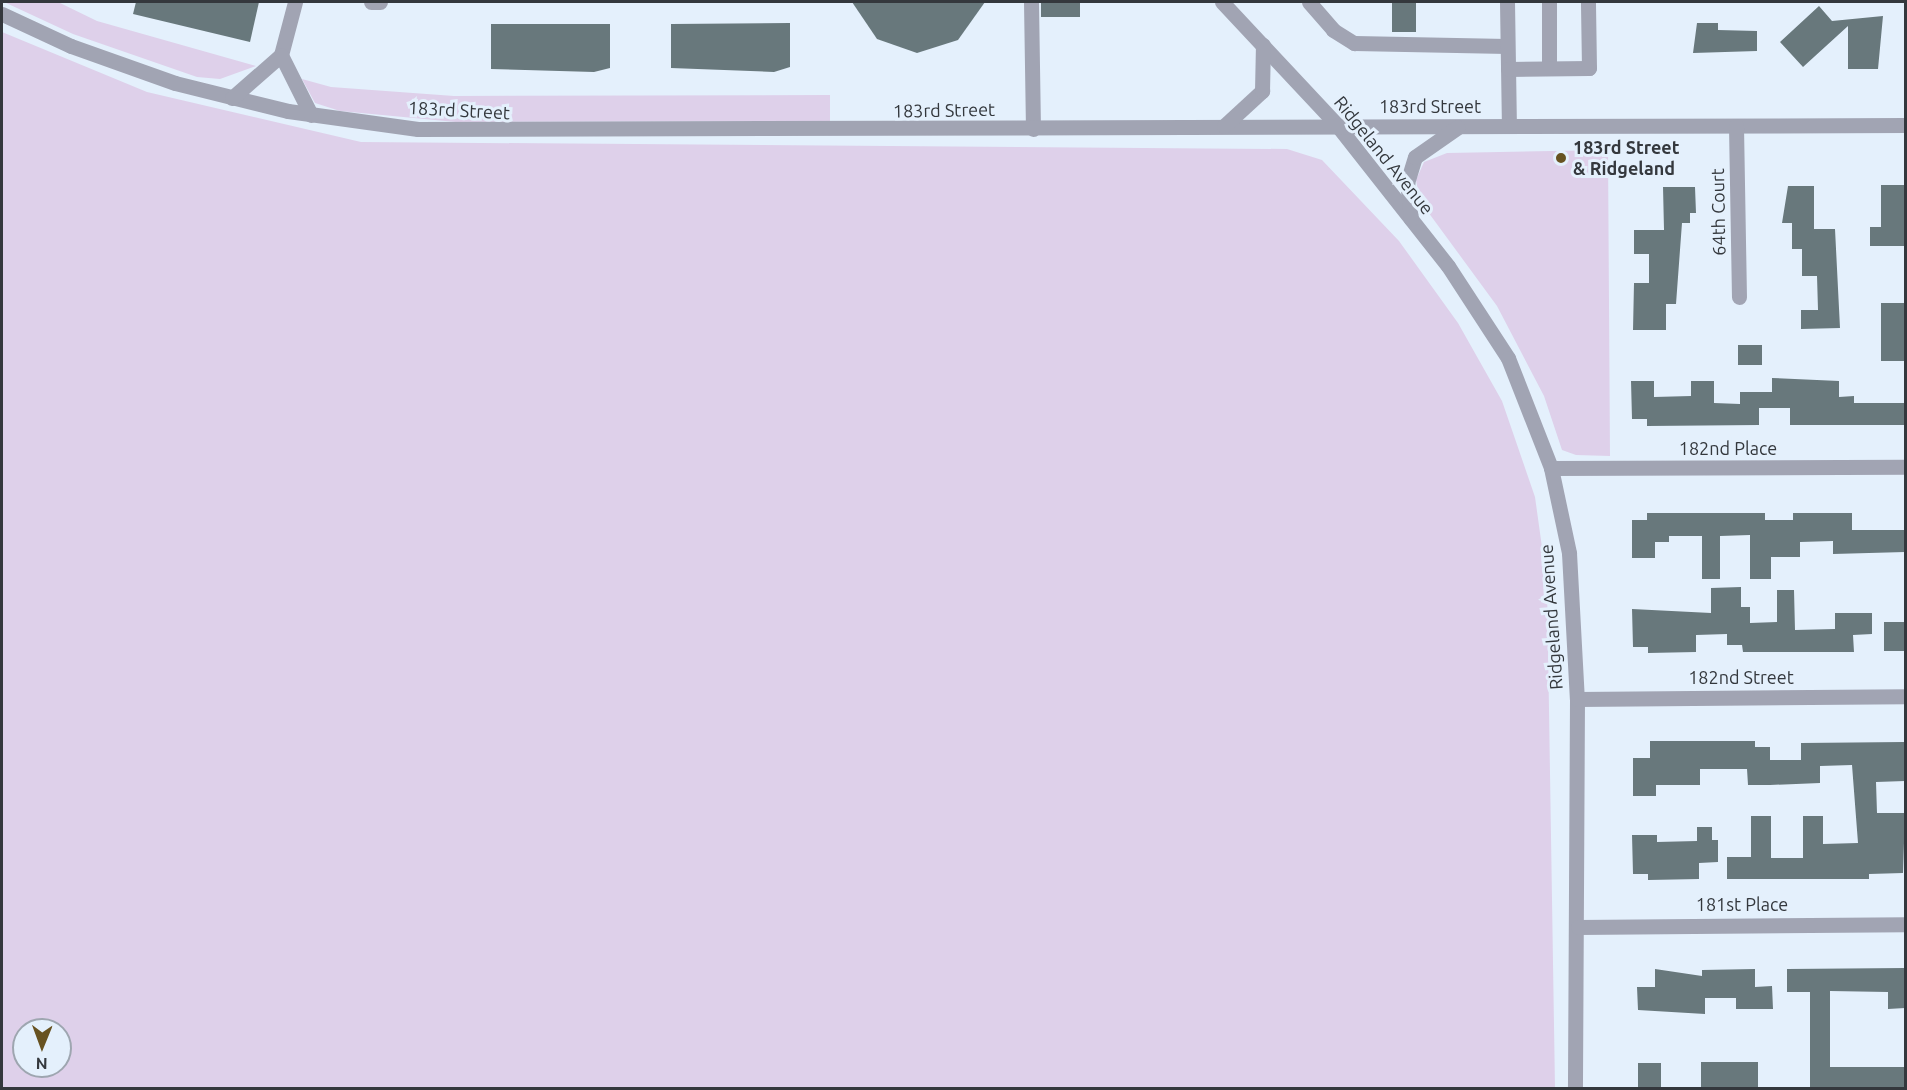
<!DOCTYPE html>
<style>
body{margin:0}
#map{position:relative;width:1907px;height:1090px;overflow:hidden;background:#e4f0fc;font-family:Ubuntu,sans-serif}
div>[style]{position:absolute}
.green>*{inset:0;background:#ded0ea}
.building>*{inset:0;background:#68787c;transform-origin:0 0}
.minor>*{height:15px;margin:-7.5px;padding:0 7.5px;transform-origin:7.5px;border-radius:7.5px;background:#a1a4b3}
.dots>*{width:16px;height:16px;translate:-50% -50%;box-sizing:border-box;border:3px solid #e4f0fc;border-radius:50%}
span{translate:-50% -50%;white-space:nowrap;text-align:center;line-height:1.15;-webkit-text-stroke:6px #e4f0fc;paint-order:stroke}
.street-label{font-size:18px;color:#34383d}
.poi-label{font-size:18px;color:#34383d;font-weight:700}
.left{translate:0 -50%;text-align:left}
.frame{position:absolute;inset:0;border:3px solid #34383d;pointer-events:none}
.north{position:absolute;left:12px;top:1018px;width:60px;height:60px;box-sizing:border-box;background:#e4f0fc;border:2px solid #9ea6b0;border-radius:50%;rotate:181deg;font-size:16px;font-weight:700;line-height:24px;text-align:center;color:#34383d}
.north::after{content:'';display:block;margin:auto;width:21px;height:27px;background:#675221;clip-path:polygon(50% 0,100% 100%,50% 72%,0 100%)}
</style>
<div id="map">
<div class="green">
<i style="clip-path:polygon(4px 2px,58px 2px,97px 21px,256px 66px,220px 79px,197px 77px,73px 34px)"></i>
<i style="clip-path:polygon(evenodd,2px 32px,147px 92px,361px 142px,1287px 149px,1322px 160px,1399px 241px,1458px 323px,1502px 401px,1535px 497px,1547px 583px,1555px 1088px,2px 1088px,2px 32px,24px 1030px,60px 1030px,60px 1066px,24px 1066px,24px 1030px)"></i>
<i style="clip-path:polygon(302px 79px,331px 87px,454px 96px,830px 95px,830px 121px,456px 122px,340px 111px,315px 103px)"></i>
<i style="clip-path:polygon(1608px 150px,1610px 456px,1576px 455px,1562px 450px,1544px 396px,1497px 306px,1420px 201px,1416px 180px,1424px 162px,1447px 153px)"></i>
</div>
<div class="building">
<i style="clip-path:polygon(136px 2px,259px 2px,250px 42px,133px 14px)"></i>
<i style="clip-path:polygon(852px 2px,985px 2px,958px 40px,917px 53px,877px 39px)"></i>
<i style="left:1041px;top:2px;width:39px;height:15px"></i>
<i style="left:1392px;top:2px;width:24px;height:30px"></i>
<i style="clip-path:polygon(1819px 6px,1832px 21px,1883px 16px,1878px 69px,1848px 69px,1848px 26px,1803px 67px,1780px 42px)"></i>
<i style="clip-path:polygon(790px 23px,790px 67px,774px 72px,671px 68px,671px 24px)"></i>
<i style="clip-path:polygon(1697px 23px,1718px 23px,1718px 30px,1757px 31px,1757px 51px,1693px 53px)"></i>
<i style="clip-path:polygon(491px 24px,610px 24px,610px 68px,594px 72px,491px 69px)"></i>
<i style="clip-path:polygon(1881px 185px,1905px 185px,1905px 246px,1870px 246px,1870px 227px,1881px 227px)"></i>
<i style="clip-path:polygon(1788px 186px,1814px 186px,1814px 229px,1835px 229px,1840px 328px,1801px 329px,1801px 310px,1818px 310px,1817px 276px,1802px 276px,1802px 249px,1792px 249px,1792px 223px,1782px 223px)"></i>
<i style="clip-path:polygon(1663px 187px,1695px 187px,1696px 213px,1690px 213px,1690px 223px,1682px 223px,1676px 304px,1666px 304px,1666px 330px,1633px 330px,1634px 283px,1649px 283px,1649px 254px,1634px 254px,1634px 230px,1664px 230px)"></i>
<i style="left:1881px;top:303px;width:24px;height:58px"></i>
<i style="left:1738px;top:345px;width:24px;height:20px"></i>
<i style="clip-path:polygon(1772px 378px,1839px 381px,1839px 397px,1854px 396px,1854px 403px,1905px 403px,1905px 425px,1790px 425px,1790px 408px,1759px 408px,1759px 425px,1647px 426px,1647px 419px,1632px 419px,1631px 381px,1654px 381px,1654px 397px,1691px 396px,1691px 381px,1714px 381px,1714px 403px,1740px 404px,1740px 392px,1772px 392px)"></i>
<i style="clip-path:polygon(1647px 513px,1765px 513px,1765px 520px,1793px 520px,1793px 513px,1852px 513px,1852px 530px,1905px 530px,1905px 552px,1833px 554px,1833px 541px,1800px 542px,1800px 557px,1771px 557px,1771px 579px,1750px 579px,1750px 535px,1720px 536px,1720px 579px,1702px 579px,1702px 536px,1669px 536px,1669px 542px,1655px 542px,1655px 558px,1632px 558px,1632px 520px,1647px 520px)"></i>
<i style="clip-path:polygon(1741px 587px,1741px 607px,1750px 607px,1750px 623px,1777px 622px,1777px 590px,1794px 590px,1795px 630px,1835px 629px,1835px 613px,1872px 613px,1872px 634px,1853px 635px,1854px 652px,1743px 652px,1742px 645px,1727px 645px,1727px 634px,1696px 635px,1696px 652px,1648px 653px,1648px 647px,1633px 647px,1632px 609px,1711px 613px,1711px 588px)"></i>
<i style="left:1905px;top:622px;width:29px;height:21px;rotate:90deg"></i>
<i style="clip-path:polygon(1650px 741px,1755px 741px,1755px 747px,1770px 747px,1770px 760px,1801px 760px,1801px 743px,1904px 742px,1905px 781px,1876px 782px,1877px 813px,1905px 813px,1903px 873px,1869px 874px,1869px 879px,1727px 879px,1727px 857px,1751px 857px,1751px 816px,1771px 816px,1771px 858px,1803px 858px,1803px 816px,1823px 816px,1823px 844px,1858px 843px,1852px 765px,1820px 766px,1820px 783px,1770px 785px,1748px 785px,1747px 769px,1700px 769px,1700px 785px,1656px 785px,1656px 796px,1633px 796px,1633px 758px,1650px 758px)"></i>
<i style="clip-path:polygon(1697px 827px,1712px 827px,1712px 840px,1718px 840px,1718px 862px,1699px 863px,1699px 879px,1648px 880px,1648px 874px,1633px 874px,1632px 835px,1657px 835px,1657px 842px,1697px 841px)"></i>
<i style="clip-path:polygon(1905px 968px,1905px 1008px,1888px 1009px,1888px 992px,1830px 991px,1830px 1067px,1905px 1067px,1905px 1089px,1810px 1089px,1810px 992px,1787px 992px,1787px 969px)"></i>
<i style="clip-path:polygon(1655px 969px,1702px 976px,1702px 970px,1755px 969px,1755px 987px,1772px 986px,1773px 1009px,1736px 1009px,1736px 998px,1705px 998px,1705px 1014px,1638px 1010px,1637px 987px,1655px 987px)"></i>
<i style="left:1758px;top:1062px;width:27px;height:57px;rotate:90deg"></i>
<i style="left:1638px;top:1063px;width:23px;height:26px"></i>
</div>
<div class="minor">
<i style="left:371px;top:2px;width:9px"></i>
<i style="left:1031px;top:2px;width:127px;rotate:89.1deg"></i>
<i style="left:1222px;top:2px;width:168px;rotate:46.9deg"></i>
<i style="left:1337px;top:125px;width:179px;rotate:51.8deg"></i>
<i style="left:1448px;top:266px;width:110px;rotate:56.9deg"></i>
<i style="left:1508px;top:358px;width:118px;rotate:68.6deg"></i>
<i style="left:1551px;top:468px;width:87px;rotate:78deg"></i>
<i style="left:1569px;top:553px;width:146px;rotate:86.9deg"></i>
<i style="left:1577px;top:699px;width:389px;rotate:90.3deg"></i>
<i style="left:1309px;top:2px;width:37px;rotate:49deg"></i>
<i style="left:1333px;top:30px;width:25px;rotate:32deg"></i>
<i style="left:1354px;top:43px;width:153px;rotate:1.1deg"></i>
<i style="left:1507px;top:2px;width:124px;rotate:89.1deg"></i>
<i style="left:1549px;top:2px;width:66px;rotate:90deg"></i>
<i style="left:2px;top:14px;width:76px;rotate:24.9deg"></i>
<i style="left:71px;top:46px;width:110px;rotate:19.6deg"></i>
<i style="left:175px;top:83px;width:116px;rotate:13.9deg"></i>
<i style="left:288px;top:111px;width:131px;rotate:7.9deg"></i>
<i style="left:418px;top:129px;width:1488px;rotate:-0.15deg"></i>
<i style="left:281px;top:55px;width:55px;rotate:-75.2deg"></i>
<i style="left:1508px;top:69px;width:81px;rotate:-0.7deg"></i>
<i style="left:1589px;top:68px;width:66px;rotate:-90.9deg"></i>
<i style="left:232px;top:98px;width:65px;rotate:-41.3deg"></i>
<i style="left:281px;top:55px;width:67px;rotate:63.4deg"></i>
<i style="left:1224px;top:126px;width:52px;rotate:-42.6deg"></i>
<i style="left:1262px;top:91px;width:46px;rotate:-88.8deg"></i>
<i style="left:1736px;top:126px;width:171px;rotate:89deg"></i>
<i style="left:1411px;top:219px;width:36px;rotate:-96deg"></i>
<i style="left:1407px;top:183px;width:27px;rotate:-73deg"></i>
<i style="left:1415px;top:157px;width:52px;rotate:-34.9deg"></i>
<i style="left:1551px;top:468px;width:355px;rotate:-0.2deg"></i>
<i style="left:1577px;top:699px;width:329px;rotate:-0.5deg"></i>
<i style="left:1578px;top:927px;width:328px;rotate:-0.5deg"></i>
</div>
<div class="dots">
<i style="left:1561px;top:158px;background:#675221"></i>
</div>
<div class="street-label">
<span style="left:1430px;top:106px">183rd Street</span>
<span style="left:459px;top:110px;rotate:3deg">183rd Street</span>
<span style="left:944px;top:110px;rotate:-1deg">183rd Street</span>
<span style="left:1384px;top:155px;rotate:51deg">Ridgeland Avenue</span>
<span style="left:1718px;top:212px;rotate:-91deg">64th Court</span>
<span style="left:1728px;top:448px">182nd Place</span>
<span style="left:1551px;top:617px;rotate:-94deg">Ridgeland Avenue</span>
<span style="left:1741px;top:677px">182nd Street</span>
<span style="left:1742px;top:904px">181st Place</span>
</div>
<div class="poi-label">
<span class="left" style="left:1573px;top:158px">183rd Street<br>&amp; Ridgeland</span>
</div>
<div class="frame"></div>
<div class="north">N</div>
</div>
